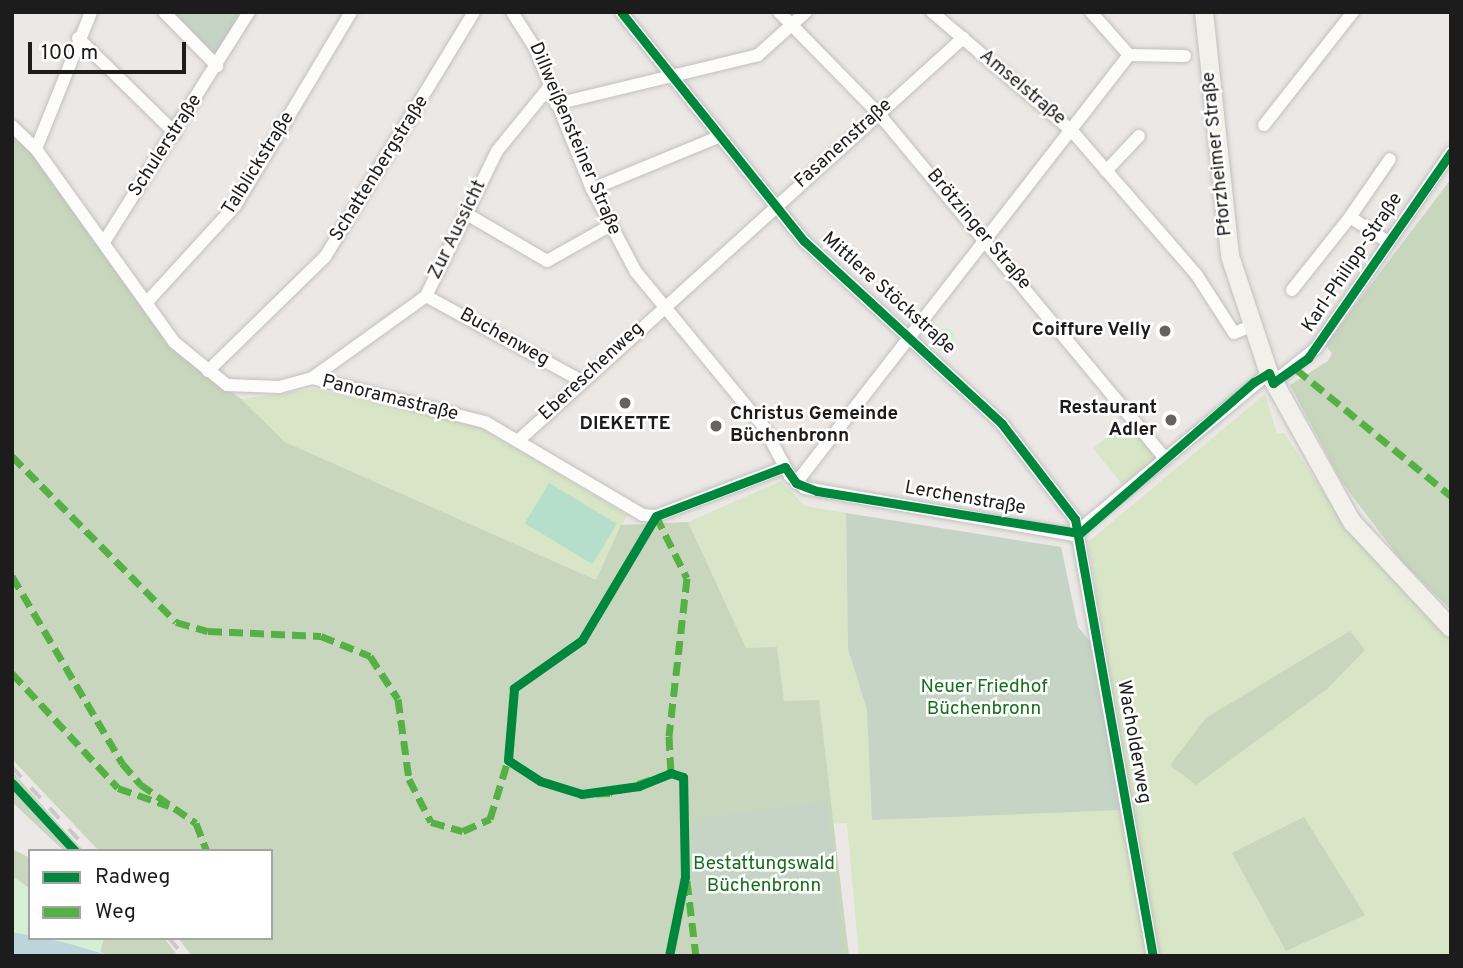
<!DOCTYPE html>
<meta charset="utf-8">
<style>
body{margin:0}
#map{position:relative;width:1463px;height:968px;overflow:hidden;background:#ebe8e5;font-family:Overpass,sans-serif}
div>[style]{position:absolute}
.grass>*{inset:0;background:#d8e5c6;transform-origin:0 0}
.forest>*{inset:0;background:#c7d6bc}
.cemetery>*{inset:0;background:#c5d4c5}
.park>*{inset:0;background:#d5efd4}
.round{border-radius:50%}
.pitch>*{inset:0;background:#b5decb;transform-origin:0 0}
.water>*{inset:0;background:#bbd5da}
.roads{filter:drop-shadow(0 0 2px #c2c0bf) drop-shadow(0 0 2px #c2c0bf)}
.street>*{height:12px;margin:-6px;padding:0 6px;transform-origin:6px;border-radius:6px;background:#fcfcfb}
.secondary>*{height:18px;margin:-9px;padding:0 9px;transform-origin:9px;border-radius:9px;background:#f1f1ea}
.rail>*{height:3.5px;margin-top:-1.75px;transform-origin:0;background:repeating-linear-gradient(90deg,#c9c9c8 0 14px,transparent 0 28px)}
.quiet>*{height:7px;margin-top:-3.5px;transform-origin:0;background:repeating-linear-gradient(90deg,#55b145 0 14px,transparent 0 21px)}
.cycleway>*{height:9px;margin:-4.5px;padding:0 4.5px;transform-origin:4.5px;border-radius:4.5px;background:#00873e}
.dots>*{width:19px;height:19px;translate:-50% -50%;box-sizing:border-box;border:4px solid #fff;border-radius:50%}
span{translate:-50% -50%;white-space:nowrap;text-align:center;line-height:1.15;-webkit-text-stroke:5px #fff;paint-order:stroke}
.street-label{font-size:19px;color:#1c1c1c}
.poi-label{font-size:19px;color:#1c1c1c;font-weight:700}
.right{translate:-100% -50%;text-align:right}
.left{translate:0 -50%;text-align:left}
.park-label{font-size:19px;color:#156f1b}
.frame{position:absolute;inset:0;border:14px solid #1c1c1c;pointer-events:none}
.legend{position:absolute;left:28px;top:849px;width:245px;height:91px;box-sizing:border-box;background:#fff;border:2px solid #a4a4a4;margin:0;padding:9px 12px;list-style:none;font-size:21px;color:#1c1c1c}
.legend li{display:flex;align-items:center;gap:14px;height:35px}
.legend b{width:35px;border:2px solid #a4a4a4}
.scale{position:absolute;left:28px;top:42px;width:158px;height:32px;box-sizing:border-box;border:4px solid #1c1c1c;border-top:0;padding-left:9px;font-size:21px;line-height:24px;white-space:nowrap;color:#1c1c1c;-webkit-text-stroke:5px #fff;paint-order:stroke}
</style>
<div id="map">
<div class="grass">
<i style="clip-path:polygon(315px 389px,481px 428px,627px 515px,596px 580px,285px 442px,241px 399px)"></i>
<i style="clip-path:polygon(1265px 394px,1277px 434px,1284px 433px,1345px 524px,1451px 636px,1451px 956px,859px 956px,847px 823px,829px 824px,784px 701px,777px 647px,746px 649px,688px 522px,781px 481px,805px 506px,846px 513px,848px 649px,867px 710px,1131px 807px,1088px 542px)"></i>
<i style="left:1132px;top:417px;width:53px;height:50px;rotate:51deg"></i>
</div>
<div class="forest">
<i style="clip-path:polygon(12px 134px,35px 156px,185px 359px,241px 399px,285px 442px,596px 580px,621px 525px,688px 522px,746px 648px,777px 647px,784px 701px,819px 700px,849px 956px,192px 956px,178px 938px,271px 938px,271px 851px,99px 851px,12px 759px)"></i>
<i style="clip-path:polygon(1451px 179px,1451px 610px,1404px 564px,1341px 481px,1290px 385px,1328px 361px,1332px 353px,1325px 345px)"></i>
<i style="clip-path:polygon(1350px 631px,1365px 650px,1327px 689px,1196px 785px,1170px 765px,1206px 718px)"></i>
<i style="clip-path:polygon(12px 771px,63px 829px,84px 851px,64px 851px,12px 802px)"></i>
<i style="clip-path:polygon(1304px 817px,1365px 915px,1286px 951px,1232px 853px)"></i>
<i style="clip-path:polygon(12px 849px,30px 858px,30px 889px,12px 876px)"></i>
<i style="clip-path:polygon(104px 938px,164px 938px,178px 956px,111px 956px,100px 952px)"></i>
</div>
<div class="cemetery">
<i style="clip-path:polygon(169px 12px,244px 12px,216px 60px)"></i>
<i style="clip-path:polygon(846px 513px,1061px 547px,1078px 627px,1093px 645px,1121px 810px,872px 820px,867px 710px,848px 649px)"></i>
<i style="clip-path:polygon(827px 801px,842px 956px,702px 956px,691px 871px,694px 819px)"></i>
</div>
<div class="park">
<i class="round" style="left:932px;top:328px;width:24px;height:24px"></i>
<i style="clip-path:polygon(12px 876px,30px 889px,30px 936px,12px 932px)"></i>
<i style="clip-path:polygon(43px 938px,104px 938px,100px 952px)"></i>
</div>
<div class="pitch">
<i style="left:549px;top:483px;width:79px;height:47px;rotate:31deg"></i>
</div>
<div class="water">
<i style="clip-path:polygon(12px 932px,63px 942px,111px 956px,12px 956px)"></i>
</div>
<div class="roads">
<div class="street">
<i style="left:164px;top:12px;width:76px;rotate:45.5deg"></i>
<i style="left:512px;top:12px;width:43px;rotate:57.4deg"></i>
<i style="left:535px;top:48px;width:152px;rotate:68deg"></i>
<i style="left:592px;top:189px;width:94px;rotate:62.1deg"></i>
<i style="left:636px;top:272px;width:200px;rotate:50.5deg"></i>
<i style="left:763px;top:426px;width:57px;rotate:61.6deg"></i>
<i style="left:790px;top:476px;width:19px;rotate:39deg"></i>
<i style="left:805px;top:488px;width:272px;rotate:9.9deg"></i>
<i style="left:1073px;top:535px;width:254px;rotate:-39.6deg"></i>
<i style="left:621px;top:12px;width:293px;rotate:51.4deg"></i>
<i style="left:804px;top:241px;width:270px;rotate:42.7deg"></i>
<i style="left:1002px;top:424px;width:120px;rotate:52.5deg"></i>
<i style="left:1075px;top:519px;width:444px;rotate:79.9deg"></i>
<i style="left:779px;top:12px;width:143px;rotate:45.6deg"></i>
<i style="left:879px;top:114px;width:447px;rotate:50.3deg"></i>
<i style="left:932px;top:12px;width:184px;rotate:40.4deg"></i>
<i style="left:1072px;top:131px;width:189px;rotate:49.1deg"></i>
<i style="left:1196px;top:274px;width:70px;rotate:57.2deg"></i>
<i style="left:1234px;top:333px;width:18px;rotate:-22deg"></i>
<i style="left:1091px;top:12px;width:57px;rotate:48.5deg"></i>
<i style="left:1129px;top:55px;width:56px;rotate:1deg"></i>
<i style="left:78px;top:38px;width:136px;rotate:44.4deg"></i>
<i style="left:556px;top:104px;width:208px;rotate:-13.6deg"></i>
<i style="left:758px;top:55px;width:64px;rotate:-41.9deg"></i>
<i style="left:1264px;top:125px;width:144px;rotate:-51.8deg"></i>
<i style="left:12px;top:126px;width:33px;rotate:44deg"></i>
<i style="left:36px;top:149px;width:237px;rotate:54.4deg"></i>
<i style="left:174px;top:342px;width:68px;rotate:39.1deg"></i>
<i style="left:227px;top:385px;width:52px;rotate:2.2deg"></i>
<i style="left:279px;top:387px;width:34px;rotate:-15deg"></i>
<i style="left:312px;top:378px;width:179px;rotate:14.3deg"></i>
<i style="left:485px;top:422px;width:183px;rotate:30.5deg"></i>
<i style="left:643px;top:515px;width:13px;rotate:4deg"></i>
<i style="left:656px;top:516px;width:138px;rotate:-20.8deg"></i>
<i style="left:36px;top:149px;width:148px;rotate:-68.1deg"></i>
<i style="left:1106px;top:171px;width:48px;rotate:-46.7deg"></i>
<i style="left:592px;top:189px;width:134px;rotate:-22.4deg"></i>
<i style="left:465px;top:213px;width:95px;rotate:30.3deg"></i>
<i style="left:547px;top:261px;width:71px;rotate:-29.4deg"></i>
<i style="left:1350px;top:217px;width:70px;rotate:-55.4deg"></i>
<i style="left:104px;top:242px;width:272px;rotate:-57.8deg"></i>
<i style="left:1292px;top:290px;width:93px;rotate:-51.5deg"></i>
<i style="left:1350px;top:217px;width:45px;rotate:33.3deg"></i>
<i style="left:426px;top:296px;width:178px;rotate:28.6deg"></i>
<i style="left:147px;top:302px;width:130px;rotate:-47.5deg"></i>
<i style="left:235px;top:206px;width:226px;rotate:-59.1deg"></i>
<i style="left:208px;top:371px;width:163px;rotate:-44.3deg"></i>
<i style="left:325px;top:257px;width:287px;rotate:-58.7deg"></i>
<i style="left:312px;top:378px;width:140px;rotate:-35.7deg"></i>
<i style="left:426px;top:296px;width:161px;rotate:-63.9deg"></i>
<i style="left:497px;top:151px;width:84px;rotate:-50.8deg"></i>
<i style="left:1273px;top:383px;width:55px;rotate:-39.1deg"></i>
<i style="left:1316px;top:348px;width:238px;rotate:-55.4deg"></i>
<i style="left:520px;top:439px;width:598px;rotate:-42.15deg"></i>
<i style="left:796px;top:483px;width:542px;rotate:-52.12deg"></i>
</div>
<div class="secondary">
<i style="left:1204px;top:12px;width:245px;rotate:83.9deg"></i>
<i style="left:1230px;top:256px;width:123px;rotate:71.6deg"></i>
<i style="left:1269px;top:373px;width:171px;rotate:60.9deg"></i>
<i style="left:1352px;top:522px;width:145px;rotate:47deg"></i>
</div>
</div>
<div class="rail">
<i style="left:12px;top:767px;width:114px;rotate:47.5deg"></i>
<i style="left:169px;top:938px;width:23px;rotate:50deg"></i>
</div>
<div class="quiet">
<i style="left:1296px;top:369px;width:200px;rotate:39.3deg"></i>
<i style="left:12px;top:456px;width:233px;rotate:45.3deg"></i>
<i style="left:176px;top:622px;width:33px;rotate:16deg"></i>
<i style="left:208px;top:631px;width:113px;rotate:2.5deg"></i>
<i style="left:321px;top:636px;width:53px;rotate:22.2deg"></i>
<i style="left:370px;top:656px;width:51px;rotate:56.9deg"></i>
<i style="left:398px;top:699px;width:81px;rotate:82.2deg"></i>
<i style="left:409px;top:779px;width:48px;rotate:62.9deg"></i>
<i style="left:431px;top:822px;width:33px;rotate:16deg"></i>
<i style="left:463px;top:831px;width:30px;rotate:-24deg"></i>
<i style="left:490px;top:819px;width:62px;rotate:-73deg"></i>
<i style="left:656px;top:516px;width:69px;rotate:63.4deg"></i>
<i style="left:687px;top:578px;width:159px;rotate:96.5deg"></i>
<i style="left:669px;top:736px;width:37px;rotate:87deg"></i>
<i style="left:671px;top:773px;width:64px;rotate:161.8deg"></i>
<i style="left:610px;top:793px;width:28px;rotate:178deg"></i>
<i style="left:582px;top:794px;width:44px;rotate:-162.8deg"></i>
<i style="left:540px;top:781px;width:38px;rotate:-147deg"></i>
<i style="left:508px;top:760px;width:72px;rotate:-85.2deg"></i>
<i style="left:514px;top:688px;width:83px;rotate:-35.2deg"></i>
<i style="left:582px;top:640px;width:144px;rotate:-59.2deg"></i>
<i style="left:12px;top:576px;width:217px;rotate:59.5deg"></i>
<i style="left:122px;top:763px;width:28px;rotate:49deg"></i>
<i style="left:140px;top:784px;width:68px;rotate:34.9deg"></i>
<i style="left:196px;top:823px;width:30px;rotate:69deg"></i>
<i style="left:12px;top:673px;width:156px;rotate:47.3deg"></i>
<i style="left:118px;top:788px;width:54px;rotate:19.4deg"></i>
<i style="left:687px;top:881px;width:76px;rotate:83.2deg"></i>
</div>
<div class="cycleway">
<i style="left:621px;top:12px;width:293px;rotate:51.4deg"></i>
<i style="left:804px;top:241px;width:270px;rotate:42.7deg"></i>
<i style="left:1002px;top:424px;width:120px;rotate:52.5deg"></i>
<i style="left:1075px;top:519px;width:444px;rotate:79.9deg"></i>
<i style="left:12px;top:783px;width:93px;rotate:47.2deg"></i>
<i style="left:669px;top:956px;width:81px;rotate:-78.6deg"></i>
<i style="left:685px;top:877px;width:100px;rotate:-91.1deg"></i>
<i style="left:683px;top:777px;width:13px;rotate:-162deg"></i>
<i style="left:671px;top:773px;width:35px;rotate:158deg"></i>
<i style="left:639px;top:786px;width:58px;rotate:172deg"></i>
<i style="left:582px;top:794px;width:44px;rotate:-162.8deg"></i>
<i style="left:540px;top:781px;width:38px;rotate:-147deg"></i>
<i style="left:508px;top:760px;width:72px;rotate:-85.2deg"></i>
<i style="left:514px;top:688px;width:83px;rotate:-35.2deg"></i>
<i style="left:582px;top:640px;width:144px;rotate:-59.2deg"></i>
<i style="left:656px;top:516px;width:138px;rotate:-20.8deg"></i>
<i style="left:785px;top:467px;width:19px;rotate:55deg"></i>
<i style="left:796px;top:483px;width:22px;rotate:21deg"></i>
<i style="left:817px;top:491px;width:266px;rotate:9.1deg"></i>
<i style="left:1080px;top:533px;width:230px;rotate:-41deg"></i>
<i style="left:1254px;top:382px;width:17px;rotate:-31deg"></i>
<i style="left:1269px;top:373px;width:11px;rotate:68deg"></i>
<i style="left:1273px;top:383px;width:43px;rotate:-35.5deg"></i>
<i style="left:1308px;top:358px;width:251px;rotate:-55.2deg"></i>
</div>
<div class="dots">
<i style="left:1165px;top:331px;background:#646362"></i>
<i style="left:625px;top:403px;background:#646362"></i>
<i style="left:1171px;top:420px;background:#646362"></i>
<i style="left:716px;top:426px;background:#646362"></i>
</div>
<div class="street-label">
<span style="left:1022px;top:88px;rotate:40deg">Amselstraße</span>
<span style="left:574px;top:139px;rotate:67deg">Dillweißensteiner Straße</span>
<span style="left:844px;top:144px;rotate:-42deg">Fasanenstraße</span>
<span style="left:166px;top:146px;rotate:-57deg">Schulerstraße</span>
<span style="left:1218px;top:154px;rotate:-96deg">Pforzheimer Straße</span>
<span style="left:259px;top:164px;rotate:-58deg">Talblickstraße</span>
<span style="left:380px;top:169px;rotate:-58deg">Schattenbergstraße</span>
<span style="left:458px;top:230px;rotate:-64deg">Zur Aussicht</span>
<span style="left:978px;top:230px;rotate:50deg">Brötzinger Straße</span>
<span style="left:1353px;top:263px;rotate:-56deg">Karl-Philipp-Straße</span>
<span style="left:888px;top:294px;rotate:42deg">Mittlere Stöckstraße</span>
<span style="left:504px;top:338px;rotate:29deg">Buchenweg</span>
<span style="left:592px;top:372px;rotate:-43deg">Ebereschenweg</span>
<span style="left:390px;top:399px;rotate:14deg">Panoramastraße</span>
<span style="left:965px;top:499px;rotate:10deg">Lerchenstraße</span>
<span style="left:1133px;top:742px;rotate:80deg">Wacholderweg</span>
</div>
<div class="poi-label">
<span class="right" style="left:1151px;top:331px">Coiffure Velly</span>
<span class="right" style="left:1157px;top:420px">Restaurant<br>Adler</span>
<span class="left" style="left:730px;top:426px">Christus Gemeinde<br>Büchenbronn</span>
<span style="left:625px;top:425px">DIEKETTE</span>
</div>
<div class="park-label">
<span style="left:984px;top:699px">Neuer Friedhof<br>Büchenbronn</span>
<span style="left:764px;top:876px">Bestattungswald<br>Büchenbronn</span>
</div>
<div class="frame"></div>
<ul class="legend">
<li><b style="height:9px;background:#00873e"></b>Radweg</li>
<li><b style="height:9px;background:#55b145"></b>Weg</li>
</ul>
<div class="scale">100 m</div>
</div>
